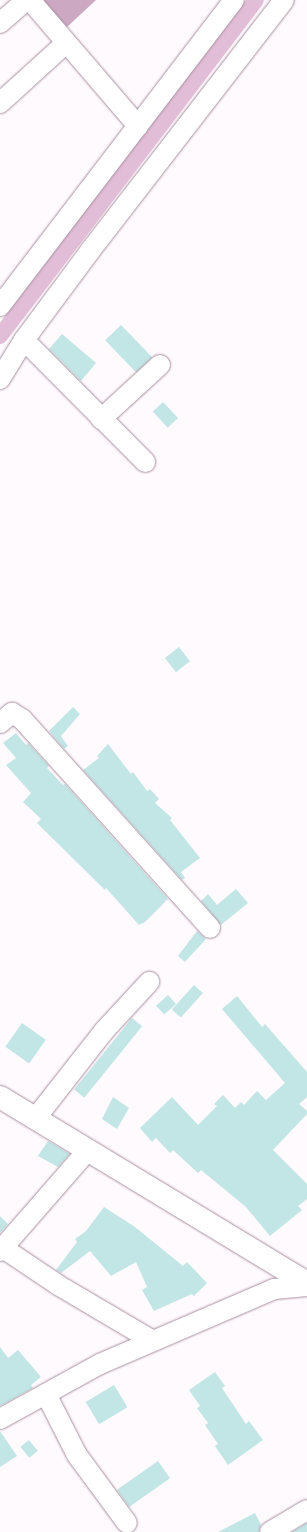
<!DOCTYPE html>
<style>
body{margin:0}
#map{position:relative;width:307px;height:1532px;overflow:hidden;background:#fffafd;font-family:Rubik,sans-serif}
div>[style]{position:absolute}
.forest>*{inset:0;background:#cda8c2}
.canal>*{height:16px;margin:-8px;padding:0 8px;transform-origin:8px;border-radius:8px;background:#e2bdd7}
.building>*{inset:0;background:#c2e5e5;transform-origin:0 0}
.roads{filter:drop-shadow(0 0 1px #a790a0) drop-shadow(0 0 1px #a790a0)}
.minor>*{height:20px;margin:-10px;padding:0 10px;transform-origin:10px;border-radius:10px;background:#fff}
.major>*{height:22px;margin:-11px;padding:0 11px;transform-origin:11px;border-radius:11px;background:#fff}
span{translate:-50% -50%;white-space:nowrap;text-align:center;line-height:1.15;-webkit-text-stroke:3px #fff;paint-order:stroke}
</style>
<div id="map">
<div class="forest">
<i style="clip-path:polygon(42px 0,96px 0,67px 27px)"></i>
</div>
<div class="canal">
<i style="left:0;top:336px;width:422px;rotate:-52.7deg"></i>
</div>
<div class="building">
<i style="left:121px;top:325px;width:45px;height:22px;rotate:46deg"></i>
<i style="clip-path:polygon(62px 334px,96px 363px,81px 381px,49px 349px)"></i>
<i style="left:163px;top:402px;width:22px;height:14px;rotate:47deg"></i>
<i style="left:179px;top:647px;width:18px;height:18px;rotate:52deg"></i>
<i style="clip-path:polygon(73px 707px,80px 714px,61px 736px,68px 746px,64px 749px,49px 731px)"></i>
<i style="clip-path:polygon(16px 733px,26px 745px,28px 743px,49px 766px,47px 768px,63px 785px,65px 784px,168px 899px,145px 922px,139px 925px,106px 888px,105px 890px,37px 823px,41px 819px,23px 802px,31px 793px,6px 765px,16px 758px,3px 743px)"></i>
<i style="clip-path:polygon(108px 744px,131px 774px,133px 772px,147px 791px,150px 789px,159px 799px,155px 803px,172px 818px,170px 820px,200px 858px,181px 872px,185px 878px,182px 880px,83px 770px,99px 758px,97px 756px)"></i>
<i style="clip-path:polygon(236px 889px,248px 903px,221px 925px,201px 901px,208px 894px,217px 905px)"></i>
<i style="clip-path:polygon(197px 931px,206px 939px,185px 962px,178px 956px)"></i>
<i style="left:194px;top:985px;width:12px;height:33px;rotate:42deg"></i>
<i style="left:168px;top:995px;width:12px;height:16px;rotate:48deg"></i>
<i style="clip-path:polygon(237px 996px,262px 1027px,265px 1024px,307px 1072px,307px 1097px,299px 1104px,307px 1111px,307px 1114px,273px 1150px,307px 1184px,307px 1199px,298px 1206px,302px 1210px,270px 1236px,246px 1207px,201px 1170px,198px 1173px,173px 1150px,170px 1153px,156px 1138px,152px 1142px,140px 1128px,172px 1097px,198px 1125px,217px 1106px,214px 1104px,223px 1095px,235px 1108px,241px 1102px,244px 1105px,257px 1091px,266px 1100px,285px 1083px,222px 1009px)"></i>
<i style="left:132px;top:1018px;width:13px;height:92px;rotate:39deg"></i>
<i style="left:22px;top:1023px;width:29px;height:29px;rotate:35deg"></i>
<i style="clip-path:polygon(113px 1097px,129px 1108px,117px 1129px,102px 1119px)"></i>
<i style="clip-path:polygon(48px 1141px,70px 1154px,58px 1167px,38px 1156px)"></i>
<i style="clip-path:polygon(104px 1207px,135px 1227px,183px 1266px,187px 1262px,207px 1283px,194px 1296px,192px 1294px,154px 1311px,142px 1290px,147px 1287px,136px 1262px,111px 1276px,90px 1251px,61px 1273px,56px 1270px,77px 1242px,75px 1239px,86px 1231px)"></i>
<i style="clip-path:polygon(0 1216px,8px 1224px,0 1233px)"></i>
<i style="clip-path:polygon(0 1347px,8px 1358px,18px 1350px,41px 1377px,31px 1385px,33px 1388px,0 1406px)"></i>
<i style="clip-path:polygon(215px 1372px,225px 1386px,222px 1388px,246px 1424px,249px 1421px,263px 1440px,228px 1465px,215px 1446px,218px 1444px,205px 1425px,208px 1423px,197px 1408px,200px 1406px,189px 1390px)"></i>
<i style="left:114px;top:1385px;width:26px;height:33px;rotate:59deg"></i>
<i style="clip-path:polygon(0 1431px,17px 1456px,0 1467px)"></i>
<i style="left:29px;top:1440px;width:14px;height:11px;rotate:51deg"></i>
<i style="left:158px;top:1461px;width:21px;height:50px;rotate:55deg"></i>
<i style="clip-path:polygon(255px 1513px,261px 1525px,259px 1532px,218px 1532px)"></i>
<i style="clip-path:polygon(307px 1523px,307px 1532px,292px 1532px)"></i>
</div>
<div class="roads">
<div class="minor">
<i style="left:30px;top:0;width:166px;rotate:49.4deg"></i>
<i style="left:0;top:23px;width:35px;rotate:-41deg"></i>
<i style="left:0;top:103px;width:89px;rotate:-42.3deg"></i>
<i style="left:0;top:306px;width:385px;rotate:-52.6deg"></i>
<i style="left:24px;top:340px;width:172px;rotate:45.2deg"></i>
<i style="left:0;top:379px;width:46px;rotate:-58.4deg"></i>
<i style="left:24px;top:340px;width:111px;rotate:-53.4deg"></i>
<i style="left:90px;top:251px;width:317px;rotate:-52.3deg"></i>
<i style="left:101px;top:419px;width:80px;rotate:-42.5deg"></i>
<i style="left:0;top:723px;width:16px;rotate:-40deg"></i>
<i style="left:12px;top:713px;width:12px;rotate:31deg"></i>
<i style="left:22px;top:719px;width:281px;rotate:48deg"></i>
<i style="left:35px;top:1119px;width:112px;rotate:-51.9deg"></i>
<i style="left:104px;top:1031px;width:67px;rotate:-47.4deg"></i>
<i style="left:3px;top:1248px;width:66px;rotate:33.9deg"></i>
<i style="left:58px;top:1285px;width:110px;rotate:30.5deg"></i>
<i style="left:0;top:1251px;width:134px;rotate:-48.9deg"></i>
<i style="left:46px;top:1394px;width:68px;rotate:63.1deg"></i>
<i style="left:77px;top:1455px;width:84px;rotate:53.7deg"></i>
<i style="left:0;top:1419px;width:114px;rotate:-28.8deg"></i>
<i style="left:100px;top:1364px;width:189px;rotate:-23.3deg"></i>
<i style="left:274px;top:1289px;width:33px;rotate:-5deg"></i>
<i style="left:270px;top:1532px;width:43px;rotate:-30.7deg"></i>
</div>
<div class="major">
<i style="left:0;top:1097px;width:359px;rotate:31.2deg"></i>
</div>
</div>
</div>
